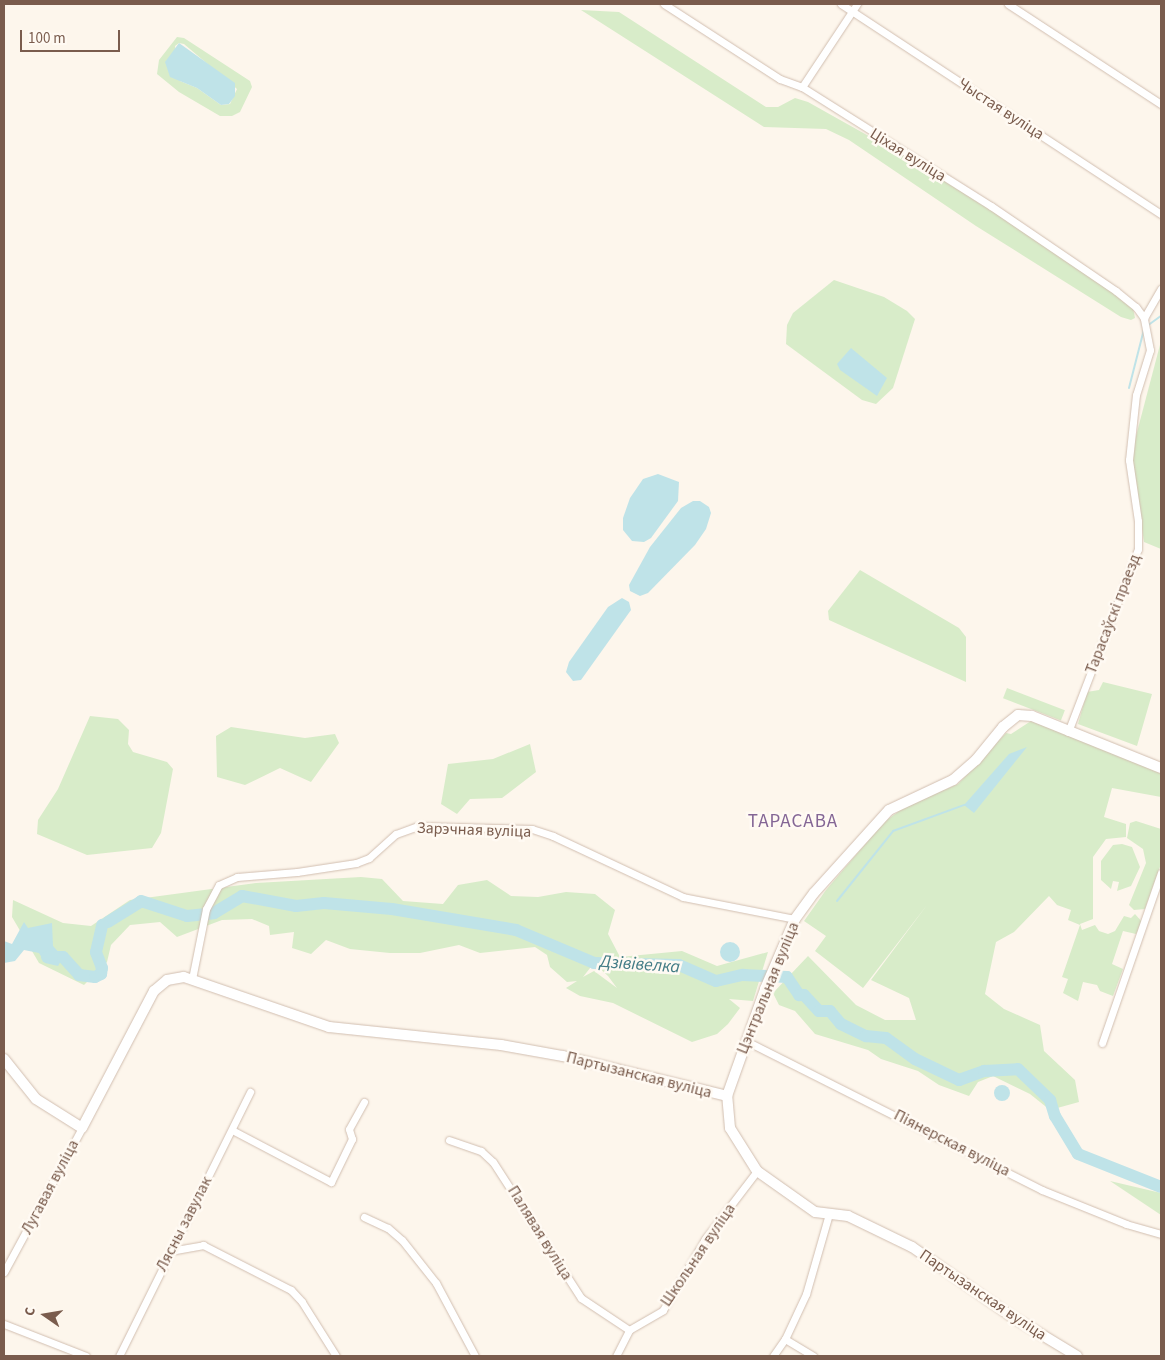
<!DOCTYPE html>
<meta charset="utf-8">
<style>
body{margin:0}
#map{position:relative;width:1165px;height:1360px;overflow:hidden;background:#fdf6ec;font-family:"Source Sans 3",sans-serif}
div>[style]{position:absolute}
.green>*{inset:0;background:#d8ecc9;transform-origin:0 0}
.water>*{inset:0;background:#bfe3e8}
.round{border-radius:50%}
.stream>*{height:2px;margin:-1px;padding:0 1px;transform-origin:1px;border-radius:1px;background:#bfe3e8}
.river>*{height:12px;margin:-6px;padding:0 6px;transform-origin:6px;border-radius:6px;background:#bfe3e8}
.roads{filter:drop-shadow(0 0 1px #d1beb0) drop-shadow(0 0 1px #d1beb0)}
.street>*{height:7px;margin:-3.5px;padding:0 3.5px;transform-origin:3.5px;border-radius:3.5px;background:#fff}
.secondary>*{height:10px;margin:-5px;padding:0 5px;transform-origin:5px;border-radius:5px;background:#fff}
span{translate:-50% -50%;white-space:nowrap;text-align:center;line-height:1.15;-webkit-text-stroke:5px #fffaf3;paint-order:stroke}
.street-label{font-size:16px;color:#7a5c4d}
.water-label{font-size:18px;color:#437c86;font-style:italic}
.quarter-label{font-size:19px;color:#846695;letter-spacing:1px}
.frame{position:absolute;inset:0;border:5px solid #7a5c4d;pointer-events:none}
.north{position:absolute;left:20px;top:1290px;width:50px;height:50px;-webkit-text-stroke:4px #fffaf3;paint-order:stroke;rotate:283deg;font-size:14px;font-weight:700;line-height:20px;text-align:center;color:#7a5c4d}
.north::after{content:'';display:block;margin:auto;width:18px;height:22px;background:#7a5c4d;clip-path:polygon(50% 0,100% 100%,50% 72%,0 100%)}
.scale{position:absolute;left:20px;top:30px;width:100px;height:22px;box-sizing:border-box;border:2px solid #7a5c4d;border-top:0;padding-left:6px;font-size:15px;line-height:18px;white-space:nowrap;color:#7a5c4d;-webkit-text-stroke:4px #fffaf3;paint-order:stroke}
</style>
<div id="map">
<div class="green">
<i style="clip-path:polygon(581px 10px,619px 12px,766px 107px,778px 107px,795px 98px,808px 102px,956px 185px,1117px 294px,1133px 308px,1135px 318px,1131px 320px,1121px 317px,976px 226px,849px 140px,826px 129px,764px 127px)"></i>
<i style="clip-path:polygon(evenodd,177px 37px,184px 38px,250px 81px,252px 87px,240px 112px,232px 116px,220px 116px,179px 92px,157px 74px,159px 60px,177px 37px,179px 43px,184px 44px,237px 89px,230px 104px,221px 105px,197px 88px,180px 81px,175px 46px,179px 43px)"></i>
<i style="clip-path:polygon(834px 280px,884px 297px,907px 311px,915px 319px,893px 388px,876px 404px,862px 400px,786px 344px,787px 325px,793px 313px)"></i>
<i style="clip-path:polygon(1161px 341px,1161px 549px,1144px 542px,1131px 455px)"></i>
<i style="clip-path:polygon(860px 570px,959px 628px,966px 637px,966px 682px,829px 620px,828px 611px)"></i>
<i style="clip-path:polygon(1103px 682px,1152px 694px,1137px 746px,1078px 724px,1087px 692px,1099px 690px)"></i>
<i style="left:1007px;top:688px;width:62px;height:11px;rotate:21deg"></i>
<i style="clip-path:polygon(90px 716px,118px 719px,129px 730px,128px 744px,133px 752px,167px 762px,173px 769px,161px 833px,152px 848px,87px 855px,37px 834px,38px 820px,58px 789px)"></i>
<i style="clip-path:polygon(1031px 721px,1161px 770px,1161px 797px,1112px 788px,1104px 817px,1126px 824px,1126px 837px,1106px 839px,1093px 857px,1093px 919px,1080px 924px,1082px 930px,1095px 925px,1099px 931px,1108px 934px,1115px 931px,1124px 916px,1131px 918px,1135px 914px,1143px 923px,1136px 934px,1123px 931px,1112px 964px,1123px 969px,1113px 996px,1100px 991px,1097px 985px,1083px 982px,1078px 1001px,1063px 993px,1068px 979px,1062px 977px,1080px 925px,1068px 920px,1071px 910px,1057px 905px,1049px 896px,1014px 932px,996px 942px,985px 994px,1004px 1009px,1040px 1025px,1044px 1051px,1075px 1080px,1079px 1102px,1050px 1110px,1030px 1094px,993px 1076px,978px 1082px,969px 1096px,939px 1085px,918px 1071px,881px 1059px,868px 1050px,815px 1034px,795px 1011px,779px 1005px,773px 993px,808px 956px,856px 1005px,885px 1020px,916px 1020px,909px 998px,871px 980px,927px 905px,863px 988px,815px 951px,826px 936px,804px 921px,826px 890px,884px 822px,906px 806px,958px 784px,1006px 733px,1011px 734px)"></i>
<i style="clip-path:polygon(231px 727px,305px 738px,335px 734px,339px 743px,311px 782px,280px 768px,245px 785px,217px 777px,216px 736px)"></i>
<i style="clip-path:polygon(530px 744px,536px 772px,502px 798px,470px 799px,457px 814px,441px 804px,448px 764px,493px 759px)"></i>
<i style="clip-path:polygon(1136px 821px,1161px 829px,1161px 864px,1145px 909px,1134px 910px,1129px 905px,1146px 863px,1143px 849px,1127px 838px,1130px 823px)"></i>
<i style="clip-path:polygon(1122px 844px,1132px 847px,1140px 867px,1131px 886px,1117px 891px,1119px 882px,1113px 881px,1111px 889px,1101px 880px,1101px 861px,1113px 845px)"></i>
<i style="clip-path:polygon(evenodd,361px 877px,382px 879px,403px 901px,443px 904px,458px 885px,487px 880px,511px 896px,538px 897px,566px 892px,595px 894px,615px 910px,608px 934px,620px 957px,682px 951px,717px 966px,768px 952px,753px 1001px,729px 999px,740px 1008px,728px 1024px,717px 1034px,692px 1042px,613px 1003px,580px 996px,566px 988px,577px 981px,567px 982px,550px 967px,547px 955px,535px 947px,480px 953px,459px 945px,420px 953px,390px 953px,350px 949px,326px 940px,311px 954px,292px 948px,294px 932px,270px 935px,269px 926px,252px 919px,222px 920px,177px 937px,160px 922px,130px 925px,111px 945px,107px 962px,84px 985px,39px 963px,12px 917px,13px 900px,63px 923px,91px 926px,130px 900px,256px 883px,361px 877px,594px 963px,608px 976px,617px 988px,594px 971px,583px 977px,594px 963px)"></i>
<i style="clip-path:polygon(1110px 1181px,1161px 1193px,1161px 1215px)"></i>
</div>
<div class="water">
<i style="clip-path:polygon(179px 43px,235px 83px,235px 96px,229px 104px,221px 105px,197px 88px,170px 77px,165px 62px)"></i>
<i style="clip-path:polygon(851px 348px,887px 378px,877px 396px,840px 370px,837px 364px)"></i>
<i style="clip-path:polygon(658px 474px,679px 482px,678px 501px,651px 538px,644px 542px,632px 541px,623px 530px,623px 518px,630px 498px,643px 479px)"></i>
<i style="clip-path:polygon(693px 501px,700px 501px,709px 507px,711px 513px,706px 529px,695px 545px,648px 593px,640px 596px,630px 591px,629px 585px,650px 547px,681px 508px)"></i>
<i style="clip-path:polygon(622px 598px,629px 602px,631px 610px,581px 680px,573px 681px,566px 672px,569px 662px,608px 607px)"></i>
<i style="clip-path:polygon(1027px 747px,974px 813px,964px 805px,1009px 754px)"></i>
<i style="clip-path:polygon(24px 922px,28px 928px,52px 923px,53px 946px,63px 957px,58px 966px,45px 963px,39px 953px,24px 950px,15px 961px,4px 963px,4px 941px,12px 944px)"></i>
<i class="round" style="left:720px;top:942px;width:20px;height:20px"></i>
<i class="round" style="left:994px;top:1085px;width:16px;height:16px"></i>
</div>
<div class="stream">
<i style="left:1147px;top:326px;width:17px;rotate:-36deg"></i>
<i style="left:1129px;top:388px;width:61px;rotate:-75.7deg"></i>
<i style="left:837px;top:901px;width:90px;rotate:-51.3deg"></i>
<i style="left:893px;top:831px;width:76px;rotate:-20.1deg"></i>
</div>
<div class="river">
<i style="left:108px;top:922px;width:39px;rotate:-32deg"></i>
<i style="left:141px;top:901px;width:48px;rotate:18.1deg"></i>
<i style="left:187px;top:916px;width:27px;rotate:-6deg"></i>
<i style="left:214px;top:913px;width:33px;rotate:-31deg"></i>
<i style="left:242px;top:896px;width:55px;rotate:10.5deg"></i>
<i style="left:296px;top:906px;width:28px;rotate:-6deg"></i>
<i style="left:324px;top:903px;width:68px;rotate:5deg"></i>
<i style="left:392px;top:909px;width:126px;rotate:9.6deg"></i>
<i style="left:516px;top:930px;width:85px;rotate:22.9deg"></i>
<i style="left:594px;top:963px;width:85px;rotate:1.3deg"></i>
<i style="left:679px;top:965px;width:40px;rotate:23.4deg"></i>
<i style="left:716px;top:981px;width:28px;rotate:-13deg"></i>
<i style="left:743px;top:975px;width:44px;rotate:2.6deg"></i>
<i style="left:787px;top:977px;width:22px;rotate:56deg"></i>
<i style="left:799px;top:995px;width:5px"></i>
<i style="left:804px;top:995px;width:22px;rotate:47deg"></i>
<i style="left:819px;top:1011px;width:11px"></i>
<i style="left:830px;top:1011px;width:17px;rotate:50deg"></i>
<i style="left:841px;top:1024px;width:28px;rotate:26deg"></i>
<i style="left:866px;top:1036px;width:20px;rotate:6deg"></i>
<i style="left:886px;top:1038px;width:36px;rotate:36deg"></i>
<i style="left:915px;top:1059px;width:49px;rotate:25.5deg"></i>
<i style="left:959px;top:1080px;width:27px;rotate:-20deg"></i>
<i style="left:984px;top:1071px;width:34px;rotate:-3deg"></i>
<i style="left:1018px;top:1069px;width:45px;rotate:44.1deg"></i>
<i style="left:1050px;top:1100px;width:17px;rotate:73deg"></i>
<i style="left:1055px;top:1116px;width:44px;rotate:58.8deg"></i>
<i style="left:1078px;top:1154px;width:89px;rotate:21.7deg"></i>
<i style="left:47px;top:957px;width:16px"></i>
<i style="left:63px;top:957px;width:24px;rotate:48deg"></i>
<i style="left:79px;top:975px;width:16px;rotate:7deg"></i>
<i style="left:95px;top:977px;width:7px;rotate:-27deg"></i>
<i style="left:101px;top:974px;width:6px;rotate:-81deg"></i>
<i style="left:102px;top:968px;width:17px;rotate:-111deg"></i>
<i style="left:96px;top:952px;width:28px;rotate:-77deg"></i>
</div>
<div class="roads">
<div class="street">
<i style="left:664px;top:4px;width:138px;rotate:32.9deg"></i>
<i style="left:780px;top:79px;width:23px;rotate:20deg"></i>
<i style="left:802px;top:87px;width:223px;rotate:32.2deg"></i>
<i style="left:991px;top:206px;width:151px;rotate:34.2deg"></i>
<i style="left:1116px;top:291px;width:26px;rotate:39deg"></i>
<i style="left:1136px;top:307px;width:14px;rotate:54deg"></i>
<i style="left:841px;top:4px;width:383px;rotate:33.3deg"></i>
<i style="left:1008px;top:4px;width:183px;rotate:33.2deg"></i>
<i style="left:802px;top:87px;width:100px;rotate:-56.5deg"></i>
<i style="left:1144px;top:318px;width:34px;rotate:-60deg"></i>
<i style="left:1068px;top:732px;width:196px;rotate:-69.1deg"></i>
<i style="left:1138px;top:549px;width:28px;rotate:-90deg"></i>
<i style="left:1138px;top:521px;width:62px;rotate:-98.4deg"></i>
<i style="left:1129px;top:460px;width:65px;rotate:-83.9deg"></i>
<i style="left:1136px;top:395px;width:47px;rotate:-72.7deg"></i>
<i style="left:1150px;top:350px;width:33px;rotate:-101deg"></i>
<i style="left:192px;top:979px;width:71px;rotate:-78.7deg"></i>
<i style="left:206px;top:909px;width:27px;rotate:-62deg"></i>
<i style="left:219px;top:885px;width:20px;rotate:-24deg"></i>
<i style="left:237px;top:877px;width:60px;rotate:-4.8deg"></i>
<i style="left:297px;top:872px;width:60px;rotate:-8.7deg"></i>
<i style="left:356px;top:863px;width:14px;rotate:-21deg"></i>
<i style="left:369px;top:858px;width:36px;rotate:-42deg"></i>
<i style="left:396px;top:834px;width:23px;rotate:-20deg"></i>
<i style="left:418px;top:826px;width:114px;rotate:1.5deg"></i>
<i style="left:532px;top:829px;width:22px;rotate:18deg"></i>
<i style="left:553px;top:836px;width:144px;rotate:25.1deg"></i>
<i style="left:683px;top:897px;width:114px;rotate:11.1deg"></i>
<i style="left:746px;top:1041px;width:331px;rotate:26.7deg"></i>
<i style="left:1042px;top:1190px;width:91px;rotate:22deg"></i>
<i style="left:1126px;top:1224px;width:36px;rotate:16deg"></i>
<i style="left:1102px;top:1043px;width:180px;rotate:-70.9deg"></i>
<i style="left:232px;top:1130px;width:112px;rotate:27.7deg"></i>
<i style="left:331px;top:1182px;width:48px;rotate:-64deg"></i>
<i style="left:352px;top:1139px;width:10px;rotate:-107deg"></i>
<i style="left:349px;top:1129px;width:31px;rotate:-61deg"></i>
<i style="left:449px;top:1140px;width:34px;rotate:19deg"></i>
<i style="left:481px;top:1151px;width:16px;rotate:43deg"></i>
<i style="left:493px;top:1162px;width:162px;rotate:57.1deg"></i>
<i style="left:581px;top:1298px;width:58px;rotate:33.7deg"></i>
<i style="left:364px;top:1217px;width:26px;rotate:25deg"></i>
<i style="left:388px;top:1228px;width:18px;rotate:41deg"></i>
<i style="left:402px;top:1240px;width:55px;rotate:51.7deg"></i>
<i style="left:436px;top:1283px;width:83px;rotate:61.9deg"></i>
<i style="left:170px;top:1251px;width:34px;rotate:-10deg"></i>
<i style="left:203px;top:1245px;width:99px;rotate:27.1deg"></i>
<i style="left:291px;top:1290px;width:16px;rotate:47deg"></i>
<i style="left:302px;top:1302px;width:64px;rotate:57.8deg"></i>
<i style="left:4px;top:1272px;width:164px;rotate:-61.6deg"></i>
<i style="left:4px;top:1324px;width:88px;rotate:21.3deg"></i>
<i style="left:785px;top:1339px;width:33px;rotate:31deg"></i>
<i style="left:119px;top:1356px;width:295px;rotate:-63.6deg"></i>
<i style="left:616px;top:1356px;width:29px;rotate:-63deg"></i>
<i style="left:629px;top:1330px;width:39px;rotate:-30deg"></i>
<i style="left:663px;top:1310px;width:82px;rotate:-59.4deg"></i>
<i style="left:705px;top:1239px;width:86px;rotate:-52.6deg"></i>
<i style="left:773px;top:1356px;width:21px;rotate:-55deg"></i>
<i style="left:785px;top:1339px;width:50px;rotate:-65deg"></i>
<i style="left:806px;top:1294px;width:83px;rotate:-74deg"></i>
</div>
<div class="secondary">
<i style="left:4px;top:1059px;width:51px;rotate:51.3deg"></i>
<i style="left:36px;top:1099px;width:54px;rotate:32.2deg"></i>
<i style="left:82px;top:1128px;width:155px;rotate:-62.3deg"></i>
<i style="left:154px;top:991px;width:17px;rotate:-40deg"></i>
<i style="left:167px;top:980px;width:17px;rotate:-10deg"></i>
<i style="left:184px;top:977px;width:153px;rotate:19deg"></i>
<i style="left:329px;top:1027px;width:173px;rotate:6deg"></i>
<i style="left:501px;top:1045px;width:63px;rotate:10.1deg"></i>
<i style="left:563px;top:1056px;width:169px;rotate:13.7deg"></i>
<i style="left:1077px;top:1356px;width:77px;rotate:-148.8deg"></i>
<i style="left:1011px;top:1316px;width:121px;rotate:-145.1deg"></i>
<i style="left:912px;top:1247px;width:71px;rotate:-154.2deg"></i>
<i style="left:848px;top:1216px;width:33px;rotate:-173deg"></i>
<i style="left:815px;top:1212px;width:71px;rotate:-144.7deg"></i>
<i style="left:757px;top:1171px;width:51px;rotate:-122.1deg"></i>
<i style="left:730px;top:1128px;width:32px;rotate:-95deg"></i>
<i style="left:727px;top:1096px;width:114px;rotate:-70.4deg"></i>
<i style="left:765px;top:989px;width:76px;rotate:-66.8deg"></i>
<i style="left:795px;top:919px;width:32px;rotate:-54deg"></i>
<i style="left:814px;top:893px;width:112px;rotate:-47.9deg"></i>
<i style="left:889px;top:810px;width:71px;rotate:-25.1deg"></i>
<i style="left:953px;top:780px;width:30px;rotate:-41deg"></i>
<i style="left:976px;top:760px;width:43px;rotate:-50.7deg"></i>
<i style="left:1003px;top:727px;width:19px;rotate:-39deg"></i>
<i style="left:1018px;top:715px;width:14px;rotate:4deg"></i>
<i style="left:1032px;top:716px;width:139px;rotate:22deg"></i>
</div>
</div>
<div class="street-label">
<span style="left:1001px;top:109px;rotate:33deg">Чыстая вуліца</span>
<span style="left:908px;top:155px;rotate:32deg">Ціхая вуліца</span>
<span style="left:1113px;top:614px;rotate:-69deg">Тарасаўскі праезд</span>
<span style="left:474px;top:830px;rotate:2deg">Зарэчная вуліца</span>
<span style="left:768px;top:988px;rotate:-68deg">Цэнтральная вуліца</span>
<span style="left:639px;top:1075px;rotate:14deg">Партызанская вуліца</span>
<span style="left:952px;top:1143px;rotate:27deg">Піянерская вуліца</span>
<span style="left:50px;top:1187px;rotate:-62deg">Лугавая вуліца</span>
<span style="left:184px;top:1224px;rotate:-63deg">Лясны завулак</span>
<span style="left:540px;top:1233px;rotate:58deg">Палявая вуліца</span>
<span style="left:698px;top:1255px;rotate:-56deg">Школьная вуліца</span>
<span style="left:983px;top:1295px;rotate:34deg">Партызанская вуліца</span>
</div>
<div class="water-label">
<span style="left:640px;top:965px;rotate:4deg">Дзівівелка</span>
</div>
<div class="quarter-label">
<span style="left:793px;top:822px">ТАРАСАВА</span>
</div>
<div class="frame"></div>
<div class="north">С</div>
<div class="scale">100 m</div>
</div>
